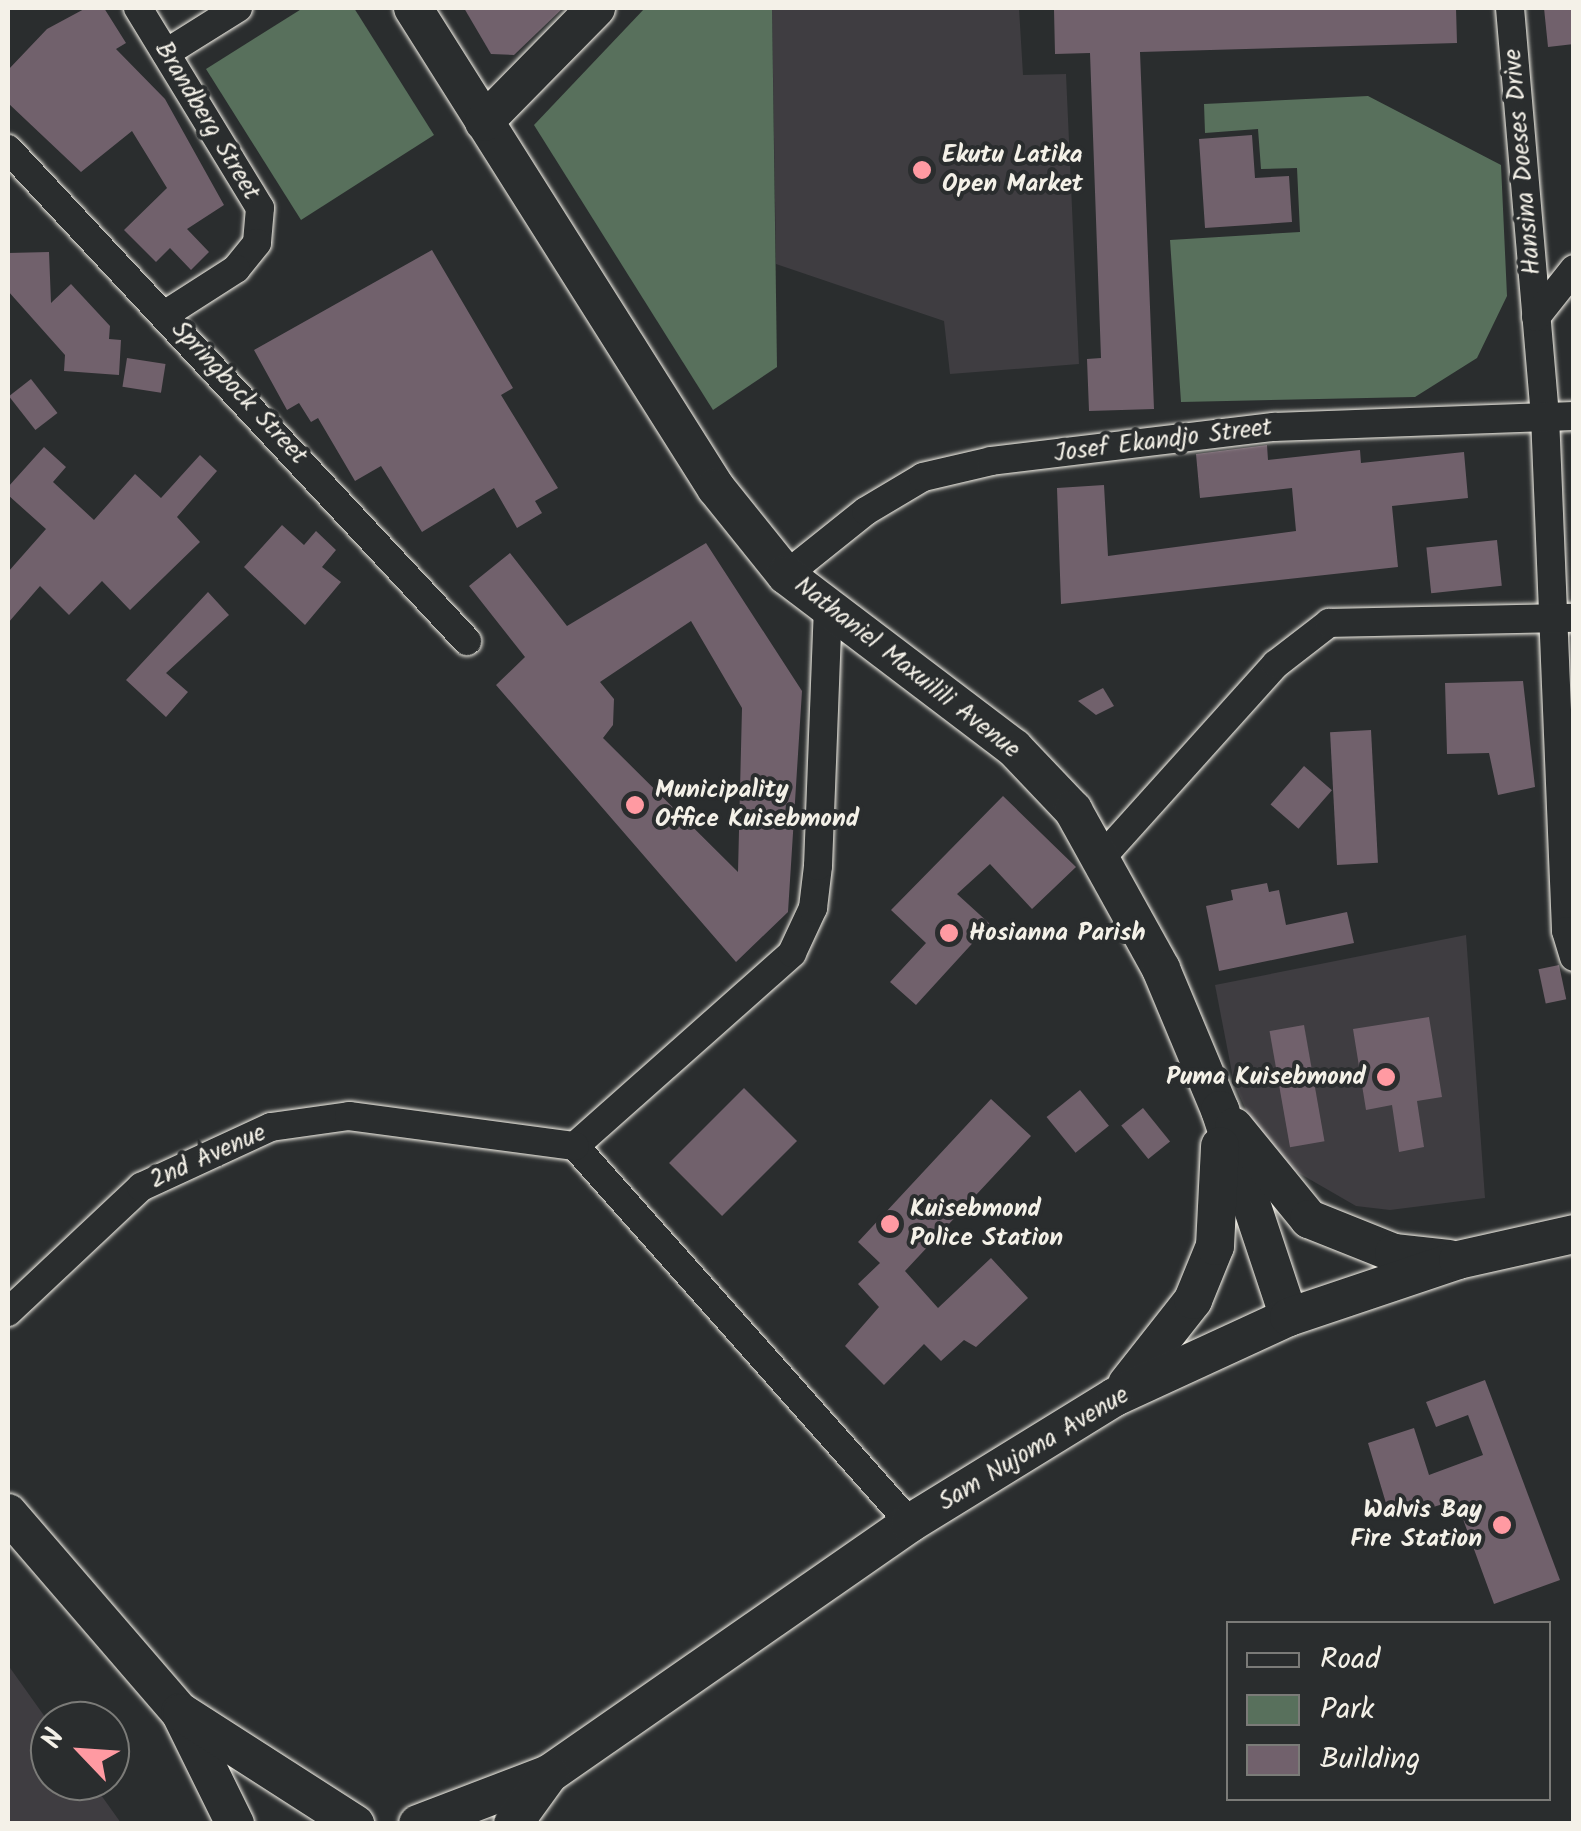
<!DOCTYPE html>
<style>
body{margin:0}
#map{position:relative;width:1581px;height:1831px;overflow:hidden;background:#2a2d2e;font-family:Kalam,sans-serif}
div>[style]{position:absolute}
.built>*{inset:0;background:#3f3d41}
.green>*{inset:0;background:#58705c}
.building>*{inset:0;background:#71616c;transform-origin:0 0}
.roads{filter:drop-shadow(0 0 2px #f4f1e8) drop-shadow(0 0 2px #f4f1e8)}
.street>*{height:28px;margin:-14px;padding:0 14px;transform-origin:14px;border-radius:14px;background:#2a2d2e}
.secondary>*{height:38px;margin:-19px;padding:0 19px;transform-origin:19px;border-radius:19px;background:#2a2d2e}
.dots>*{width:28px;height:28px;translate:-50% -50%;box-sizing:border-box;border:5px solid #2a2d2e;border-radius:50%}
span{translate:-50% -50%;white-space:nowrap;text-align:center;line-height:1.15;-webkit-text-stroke:8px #2a2d2e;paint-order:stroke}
.street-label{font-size:25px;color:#f4f1e8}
.poi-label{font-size:25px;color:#f4f1e8;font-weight:700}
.left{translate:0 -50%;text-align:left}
.right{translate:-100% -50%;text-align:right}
.frame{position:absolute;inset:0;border:10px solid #f4f1e8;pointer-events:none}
.legend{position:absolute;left:1226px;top:1621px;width:325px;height:180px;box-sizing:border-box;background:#2a2d2e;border:2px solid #7b7b78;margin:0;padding:12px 18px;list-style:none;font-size:30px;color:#f4f1e8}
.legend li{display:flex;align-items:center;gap:20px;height:50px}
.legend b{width:50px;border:2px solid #7b7b78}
.north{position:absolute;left:30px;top:1701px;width:100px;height:100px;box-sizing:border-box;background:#2a2d2e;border:2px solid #7b7b78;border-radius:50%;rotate:295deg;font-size:28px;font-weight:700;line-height:40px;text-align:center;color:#f4f1e8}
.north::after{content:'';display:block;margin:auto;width:35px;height:45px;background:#ff9aa2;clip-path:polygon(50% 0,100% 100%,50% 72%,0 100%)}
</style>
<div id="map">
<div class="built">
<i style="clip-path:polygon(772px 8px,1019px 8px,1023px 75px,1066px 74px,1079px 364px,950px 374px,944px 321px,776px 264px)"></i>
<i style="clip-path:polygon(1466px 935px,1485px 1198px,1390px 1210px,1356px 1206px,1278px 1161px,1258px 1137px,1234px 1083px,1215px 985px)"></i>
<i style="clip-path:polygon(8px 1665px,50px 1724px,50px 1781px,91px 1781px,121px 1823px,8px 1823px)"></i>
</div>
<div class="green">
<i style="clip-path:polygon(303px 8px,354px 8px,434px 135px,301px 220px,206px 69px)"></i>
<i style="clip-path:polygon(645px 8px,772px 8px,777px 367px,713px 410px,534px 125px)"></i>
<i style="clip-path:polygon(1368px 96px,1501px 165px,1507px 296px,1477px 358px,1415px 397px,1181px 402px,1170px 240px,1300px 232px,1297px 168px,1261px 169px,1258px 129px,1205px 133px,1204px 104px)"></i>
</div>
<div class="building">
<i style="clip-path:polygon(86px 8px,104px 8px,126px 43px,116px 49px,165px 99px,224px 205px,187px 229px,209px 252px,191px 270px,170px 248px,156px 262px,124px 230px,167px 188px,132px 131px,81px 172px,8px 103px,8px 70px,47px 29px)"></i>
<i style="clip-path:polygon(464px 8px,563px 8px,514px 55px,491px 54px)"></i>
<i style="clip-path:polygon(1456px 8px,1457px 43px,1140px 52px,1154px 409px,1089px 411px,1087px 359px,1101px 358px,1090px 53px,1055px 54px,1054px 10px)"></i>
<i style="clip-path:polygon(1544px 8px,1574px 8px,1574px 44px,1548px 47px)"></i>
<i style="clip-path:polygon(1252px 135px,1255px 178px,1289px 176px,1292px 222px,1205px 228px,1199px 139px)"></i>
<i style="clip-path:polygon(432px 250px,513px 388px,501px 395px,558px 488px,535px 501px,542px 513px,517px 528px,494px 488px,422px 532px,381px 466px,355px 481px,318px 418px,311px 422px,299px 403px,287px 410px,254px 350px)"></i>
<i style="clip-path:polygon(49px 252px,51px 303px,71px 284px,110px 326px,109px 339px,121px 340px,119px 375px,64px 371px,65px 355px,8px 291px,8px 253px)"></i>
<i style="left:127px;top:358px;width:39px;height:29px;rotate:9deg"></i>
<i style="left:31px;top:379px;width:43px;height:28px;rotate:52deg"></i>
<i style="clip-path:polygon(1267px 445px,1268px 460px,1360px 450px,1361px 463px,1464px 452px,1468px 498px,1392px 506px,1398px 567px,1061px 604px,1057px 488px,1104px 485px,1108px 556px,1296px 531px,1292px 488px,1200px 498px,1196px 454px)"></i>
<i style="clip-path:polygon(44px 447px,66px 467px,53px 482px,94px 520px,135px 474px,161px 498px,200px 455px,217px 471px,177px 517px,200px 542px,130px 610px,102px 581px,69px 615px,40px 586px,8px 623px,8px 572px,46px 529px,8px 495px,8px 487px)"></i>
<i style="clip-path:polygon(282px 525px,304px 545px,316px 531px,336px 550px,322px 567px,341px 582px,305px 625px,244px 567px)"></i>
<i style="left:1497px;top:540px;width:46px;height:71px;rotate:84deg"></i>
<i style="clip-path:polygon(evenodd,706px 543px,802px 691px,788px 912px,736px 962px,496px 685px,525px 657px,469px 586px,510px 553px,567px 626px,706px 543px,691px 621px,742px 708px,738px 872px,603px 738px,613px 725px,614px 699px,600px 682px,691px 621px)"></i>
<i style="clip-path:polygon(208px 592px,229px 615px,166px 673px,188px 692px,166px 717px,126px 680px)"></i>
<i style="clip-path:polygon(1523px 681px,1535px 787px,1498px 795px,1489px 753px,1447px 754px,1445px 683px)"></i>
<i style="clip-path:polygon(1103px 688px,1114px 706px,1096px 715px,1078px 701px)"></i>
<i style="left:1371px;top:730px;width:133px;height:41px;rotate:87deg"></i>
<i style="left:1304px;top:766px;width:37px;height:51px;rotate:41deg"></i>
<i style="clip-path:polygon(1003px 796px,1076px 867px,1032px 909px,990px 864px,957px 894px,990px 924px,916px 1005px,890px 982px,926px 943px,891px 910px)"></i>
<i style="clip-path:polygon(1267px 883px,1269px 892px,1279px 890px,1286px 925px,1347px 912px,1354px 943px,1219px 971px,1206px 906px,1233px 900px,1231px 890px)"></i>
<i style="left:1559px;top:965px;width:35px;height:21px;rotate:78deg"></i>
<i style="clip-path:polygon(1429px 1017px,1442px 1097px,1417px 1101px,1424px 1147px,1399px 1152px,1392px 1105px,1366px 1110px,1353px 1029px)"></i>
<i style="left:1304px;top:1025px;width:118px;height:35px;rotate:80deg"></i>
<i style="left:744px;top:1088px;width:75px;height:106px;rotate:45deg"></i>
<i style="left:1080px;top:1090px;width:46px;height:43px;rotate:51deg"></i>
<i style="clip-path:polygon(991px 1099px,1031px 1136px,905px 1271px,938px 1308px,991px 1258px,1028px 1298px,976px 1347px,964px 1340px,941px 1361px,924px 1344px,884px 1385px,845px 1346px,879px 1307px,858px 1284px,880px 1263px,858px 1242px)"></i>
<i style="left:1143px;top:1108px;width:43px;height:28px;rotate:51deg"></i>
<i style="clip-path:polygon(1485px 1380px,1560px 1580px,1494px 1604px,1456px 1500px,1391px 1520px,1368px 1443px,1414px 1428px,1429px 1475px,1483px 1455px,1468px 1415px,1436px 1427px,1426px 1402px)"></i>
</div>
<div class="roads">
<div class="street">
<i style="left:138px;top:8px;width:234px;rotate:58.6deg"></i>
<i style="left:260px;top:208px;width:35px;rotate:95deg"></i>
<i style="left:257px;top:243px;width:33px;rotate:129deg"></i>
<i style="left:236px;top:269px;width:83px;rotate:147.3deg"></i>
<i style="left:1510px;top:8px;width:409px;rotate:85.1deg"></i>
<i style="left:1545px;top:416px;width:515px;rotate:87.66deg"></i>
<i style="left:1566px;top:931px;width:27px;rotate:73deg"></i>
<i style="left:166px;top:53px;width:85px;rotate:-32deg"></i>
<i style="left:8px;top:149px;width:673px;rotate:46.99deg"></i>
<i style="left:1536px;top:317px;width:61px;rotate:-51.6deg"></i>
<i style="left:786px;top:575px;width:102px;rotate:-38.7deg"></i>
<i style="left:866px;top:511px;width:66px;rotate:-30.8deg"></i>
<i style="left:923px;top:477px;width:70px;rotate:-13.2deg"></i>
<i style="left:991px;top:461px;width:285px;rotate:-6.9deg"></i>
<i style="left:1274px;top:427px;width:300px;rotate:-2.1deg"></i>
<i style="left:1103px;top:856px;width:258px;rotate:-48deg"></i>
<i style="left:1276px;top:664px;width:67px;rotate:-37.7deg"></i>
<i style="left:1329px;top:623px;width:245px;rotate:-1.2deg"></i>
<i style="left:575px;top:1146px;width:290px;rotate:-41.6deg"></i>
<i style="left:792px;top:953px;width:50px;rotate:-65deg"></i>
<i style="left:813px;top:908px;width:42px;rotate:-83.2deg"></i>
<i style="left:818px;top:866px;width:255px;rotate:-87.8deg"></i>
<i style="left:575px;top:1146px;width:504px;rotate:48.38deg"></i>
<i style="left:8px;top:1312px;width:183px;rotate:-43.2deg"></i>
<i style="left:141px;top:1187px;width:143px;rotate:-24.8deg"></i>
<i style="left:271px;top:1127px;width:79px;rotate:-8deg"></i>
<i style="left:349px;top:1116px;width:228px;rotate:7.6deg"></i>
</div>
<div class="secondary">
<i style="left:413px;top:8px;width:568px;rotate:57.74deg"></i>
<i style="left:716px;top:488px;width:112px;rotate:51.2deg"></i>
<i style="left:786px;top:575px;width:286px;rotate:37.2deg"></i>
<i style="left:1014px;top:748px;width:86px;rotate:46.4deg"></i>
<i style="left:1073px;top:810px;width:182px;rotate:61deg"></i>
<i style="left:1161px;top:969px;width:153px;rotate:67.3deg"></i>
<i style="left:1220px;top:1110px;width:218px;rotate:71.6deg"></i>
<i style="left:484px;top:122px;width:160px;rotate:-45.5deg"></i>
<i style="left:1234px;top:1127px;width:119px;rotate:50.8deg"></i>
<i style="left:1309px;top:1219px;width:92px;rotate:21.8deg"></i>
<i style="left:1394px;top:1253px;width:55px;rotate:6.2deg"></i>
<i style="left:1127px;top:1384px;width:107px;rotate:-51.8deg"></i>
<i style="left:1193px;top:1300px;width:58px;rotate:-67.8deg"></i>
<i style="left:1215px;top:1246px;width:100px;rotate:-87.1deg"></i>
<i style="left:8px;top:1513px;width:263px;rotate:49.2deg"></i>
<i style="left:180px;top:1712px;width:125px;rotate:63.8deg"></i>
<i style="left:182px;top:1713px;width:206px;rotate:32.7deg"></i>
<i style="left:418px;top:1824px;width:140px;rotate:-20.9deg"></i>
<i style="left:549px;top:1774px;width:440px;rotate:-34.8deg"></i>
<i style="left:910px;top:1523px;width:241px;rotate:-31.6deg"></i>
<i style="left:1115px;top:1397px;width:192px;rotate:-24.7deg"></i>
<i style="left:1289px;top:1317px;width:178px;rotate:-18.6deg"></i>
<i style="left:1458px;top:1260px;width:119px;rotate:-12.6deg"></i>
<i style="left:513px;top:1824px;width:62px;rotate:-54.2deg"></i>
</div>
</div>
<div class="dots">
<i style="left:922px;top:170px;background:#ff9aa2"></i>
<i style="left:635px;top:805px;background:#ff9aa2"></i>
<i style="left:949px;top:933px;background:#ff9aa2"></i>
<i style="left:1386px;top:1077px;background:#ff9aa2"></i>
<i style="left:890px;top:1224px;background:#ff9aa2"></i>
<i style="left:1502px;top:1525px;background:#ff9aa2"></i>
</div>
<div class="street-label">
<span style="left:207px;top:121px;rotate:59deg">Brandberg Street</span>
<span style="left:1523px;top:162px;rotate:-95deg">Hansina Doeses Drive</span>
<span style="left:239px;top:393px;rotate:47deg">Springbock Street</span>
<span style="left:1163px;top:441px;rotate:-7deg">Josef Ekandjo Street</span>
<span style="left:907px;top:668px;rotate:38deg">Nathaniel Maxuilili Avenue</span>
<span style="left:208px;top:1157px;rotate:-24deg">2nd Avenue</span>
<span style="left:1034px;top:1449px;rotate:-31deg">Sam Nujoma Avenue</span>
</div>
<div class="poi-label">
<span class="left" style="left:942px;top:170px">Ekutu Latika<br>Open Market</span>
<span class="left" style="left:655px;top:805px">Municipality<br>Office Kuisebmond</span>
<span class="left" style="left:969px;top:933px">Hosianna Parish</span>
<span class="right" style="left:1366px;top:1077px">Puma Kuisebmond</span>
<span class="left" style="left:910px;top:1224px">Kuisebmond<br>Police Station</span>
<span class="right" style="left:1482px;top:1525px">Walvis Bay<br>Fire Station</span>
</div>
<div class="frame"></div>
<ul class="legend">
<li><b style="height:12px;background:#2a2d2e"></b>Road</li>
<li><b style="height:28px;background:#58705c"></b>Park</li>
<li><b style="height:28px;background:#71616c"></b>Building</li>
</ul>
<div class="north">N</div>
</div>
